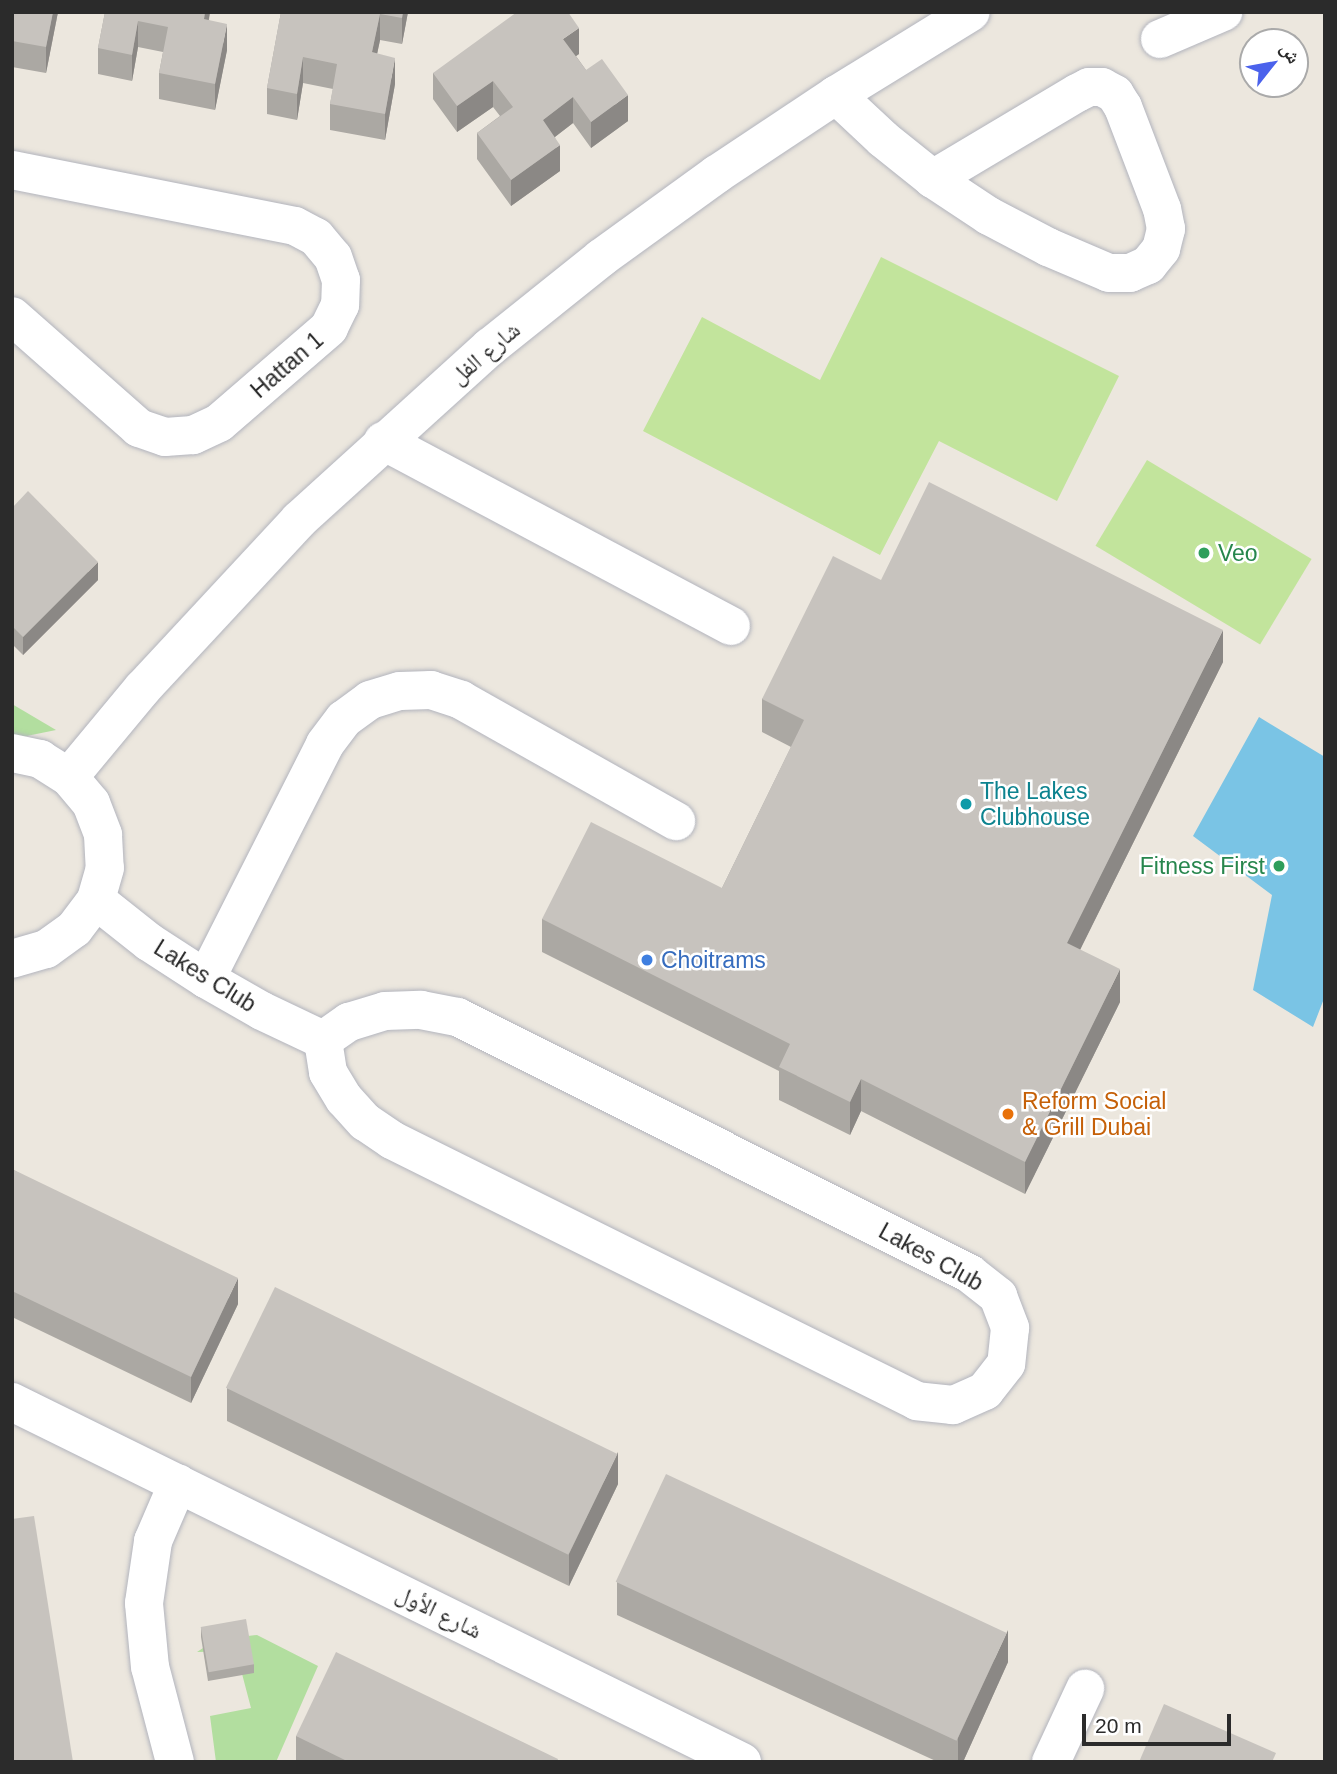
<!DOCTYPE html>
<meta charset="utf-8">
<style>
body{margin:0}
#map{position:relative;width:1337px;height:1774px;overflow:hidden;background:#ece7de;font-family:Helvetica,"Noto Naskh Arabic",sans-serif}
div>[style]{position:absolute}
.green>*{inset:0;background:#b2de9f}
.pitch>*{inset:0;background:#c2e49c;transform-origin:0 0}
.water>*{inset:0;background:#7ac4e5}
.roads{filter:drop-shadow(0 0 2px #b2b4bd) drop-shadow(0 0 2px #b2b4bd)}
.minor>*{height:38px;margin:-19px;padding:0 19px;transform-origin:19px;border-radius:19px;background:#fff}
.wall>*{inset:0;background:#aba8a3}
.shaded-wall>*{inset:0;background:#8b8885}
.building>*{inset:0;background:#c7c3be;transform-origin:0 0}
.dots>*{width:19px;height:19px;translate:-50% -50%;box-sizing:border-box;border:4px solid #fff;border-radius:50%}
span{translate:-50% -50%;white-space:nowrap;text-align:center;line-height:1.15;-webkit-text-stroke:5px #fff;paint-order:stroke}
.street-label{font-size:23px;color:#2b2b2b}
.leisure-label{font-size:23px;color:#27864d}
.left{translate:0 -50%;text-align:left}
.right{translate:-100% -50%;text-align:right}
.culture-label{font-size:23px;color:#0d838f}
.shop-label{font-size:23px;color:#366cbe}
.food-label{font-size:23px;color:#c56008}
.frame{position:absolute;inset:0;border:14px solid #2b2b2b;pointer-events:none}
.north{position:absolute;left:1239px;top:28px;width:70px;height:70px;box-sizing:border-box;background:#fff;border:2px solid #aaa;border-radius:50%;rotate:59deg;font-size:19px;font-weight:700;line-height:28px;text-align:center;color:#2b2b2b}
.north::after{content:'';display:block;margin:auto;width:24px;height:32px;background:#4b62ec;clip-path:polygon(50% 0,100% 100%,50% 72%,0 100%)}
.scale{position:absolute;left:1082px;top:1714px;width:149px;height:32px;box-sizing:border-box;border:4px solid #2b2b2b;border-top:0;padding-left:9px;font-size:21px;line-height:24px;white-space:nowrap;color:#2b2b2b;-webkit-text-stroke:5px #fff;paint-order:stroke}
</style>
<div id="map">
<div class="green">
<i style="clip-path:polygon(12px 704px,56px 730px,12px 739px)"></i>
<i style="clip-path:polygon(257px 1635px,318px 1666px,276px 1762px,216px 1762px,210px 1716px,251px 1708px,236px 1651px,197px 1652px,215px 1640px)"></i>
</div>
<div class="pitch">
<i style="clip-path:polygon(881px 257px,1119px 376px,1057px 501px,939px 441px,880px 555px,643px 431px,702px 317px,820px 380px)"></i>
<i style="left:1147px;top:460px;width:192px;height:100px;rotate:31deg"></i>
</div>
<div class="water">
<i style="clip-path:polygon(1259px 717px,1325px 757px,1325px 996px,1313px 1027px,1253px 990px,1272px 895px,1193px 836px)"></i>
</div>
<div class="roads">
<div class="minor">
<i style="left:1160px;top:39px;width:69px;rotate:-23.2deg"></i>
<i style="left:836px;top:95px;width:64px;rotate:43.1deg"></i>
<i style="left:883px;top:139px;width:64px;rotate:38.7deg"></i>
<i style="left:933px;top:179px;width:67px;rotate:33.5deg"></i>
<i style="left:989px;top:216px;width:67px;rotate:27.7deg"></i>
<i style="left:1048px;top:247px;width:66px;rotate:23.1deg"></i>
<i style="left:1109px;top:273px;width:21px"></i>
<i style="left:1130px;top:273px;width:20px;rotate:-24deg"></i>
<i style="left:1148px;top:265px;width:21px;rotate:-51deg"></i>
<i style="left:1161px;top:249px;width:21px;rotate:-76deg"></i>
<i style="left:1166px;top:229px;width:20px;rotate:-101deg"></i>
<i style="left:1162px;top:209px;width:109px;rotate:-110.9deg"></i>
<i style="left:1123px;top:107px;width:15px;rotate:-122deg"></i>
<i style="left:1115px;top:94px;width:15px;rotate:-152deg"></i>
<i style="left:1102px;top:87px;width:13px;rotate:180deg"></i>
<i style="left:1089px;top:87px;width:13px;rotate:153deg"></i>
<i style="left:1077px;top:93px;width:168px;rotate:149.2deg"></i>
<i style="left:12px;top:170px;width:288px;rotate:11.2deg"></i>
<i style="left:295px;top:226px;width:24px;rotate:28deg"></i>
<i style="left:316px;top:237px;width:26px;rotate:50deg"></i>
<i style="left:333px;top:257px;width:24px;rotate:71deg"></i>
<i style="left:341px;top:280px;width:25px;rotate:92deg"></i>
<i style="left:340px;top:305px;width:25px;rotate:116deg"></i>
<i style="left:329px;top:328px;width:145px;rotate:139.2deg"></i>
<i style="left:219px;top:423px;width:29px;rotate:155deg"></i>
<i style="left:193px;top:435px;width:28px;rotate:176deg"></i>
<i style="left:165px;top:437px;width:28px;rotate:-161deg"></i>
<i style="left:139px;top:428px;width:169px;rotate:-138.6deg"></i>
<i style="left:383px;top:441px;width:394px;rotate:28deg"></i>
<i style="left:12px;top:753px;width:29px;rotate:12deg"></i>
<i style="left:40px;top:759px;width:34px;rotate:32deg"></i>
<i style="left:69px;top:777px;width:34px;rotate:50deg"></i>
<i style="left:91px;top:803px;width:34px;rotate:69deg"></i>
<i style="left:103px;top:835px;width:33px;rotate:87deg"></i>
<i style="left:105px;top:868px;width:33px;rotate:106deg"></i>
<i style="left:96px;top:900px;width:36px;rotate:127deg"></i>
<i style="left:74px;top:929px;width:34px;rotate:144deg"></i>
<i style="left:46px;top:949px;width:35px;rotate:164deg"></i>
<i style="left:69px;top:777px;width:116px;rotate:-50.3deg"></i>
<i style="left:143px;top:688px;width:229px;rotate:-47.1deg"></i>
<i style="left:299px;top:520px;width:258px;rotate:-42.2deg"></i>
<i style="left:490px;top:347px;width:142px;rotate:-38.7deg"></i>
<i style="left:601px;top:258px;width:143px;rotate:-35.9deg"></i>
<i style="left:717px;top:174px;width:143px;rotate:-33.6deg"></i>
<i style="left:836px;top:95px;width:158px;rotate:-31.6deg"></i>
<i style="left:96px;top:900px;width:68px;rotate:38.4deg"></i>
<i style="left:149px;top:942px;width:68px;rotate:33deg"></i>
<i style="left:206px;top:979px;width:64px;rotate:29.7deg"></i>
<i style="left:262px;top:1011px;width:68px;rotate:25.4deg"></i>
<i style="left:206px;top:979px;width:263px;rotate:-63.1deg"></i>
<i style="left:325px;top:744px;width:31px;rotate:-53deg"></i>
<i style="left:344px;top:719px;width:32px;rotate:-36deg"></i>
<i style="left:370px;top:700px;width:31px;rotate:-17deg"></i>
<i style="left:400px;top:691px;width:31px;rotate:-2deg"></i>
<i style="left:431px;top:690px;width:32px;rotate:18deg"></i>
<i style="left:461px;top:700px;width:247px;rotate:29.4deg"></i>
<i style="left:421px;top:1010px;width:38px;rotate:11deg"></i>
<i style="left:458px;top:1017px;width:573px;rotate:26.65deg"></i>
<i style="left:970px;top:1274px;width:36px;rotate:38deg"></i>
<i style="left:998px;top:1296px;width:34px;rotate:69deg"></i>
<i style="left:1010px;top:1328px;width:36px;rotate:96deg"></i>
<i style="left:1006px;top:1364px;width:34px;rotate:128deg"></i>
<i style="left:985px;top:1391px;width:35px;rotate:156deg"></i>
<i style="left:953px;top:1405px;width:36px;rotate:-174deg"></i>
<i style="left:917px;top:1401px;width:586px;rotate:-153.57deg"></i>
<i style="left:392px;top:1140px;width:32px;rotate:-146deg"></i>
<i style="left:365px;top:1122px;width:31px;rotate:-132deg"></i>
<i style="left:344px;top:1099px;width:31px;rotate:-121deg"></i>
<i style="left:328px;top:1072px;width:32px;rotate:-99deg"></i>
<i style="left:323px;top:1040px;width:32px;rotate:-35deg"></i>
<i style="left:349px;top:1022px;width:38px;rotate:-17deg"></i>
<i style="left:385px;top:1011px;width:36px;rotate:-2deg"></i>
<i style="left:12px;top:1402px;width:814px;rotate:26.25deg"></i>
<i style="left:175px;top:1762px;width:98px;rotate:-104.7deg"></i>
<i style="left:150px;top:1667px;width:64px;rotate:-95.4deg"></i>
<i style="left:144px;top:1603px;width:63px;rotate:-81.7deg"></i>
<i style="left:153px;top:1541px;width:63px;rotate:-66.7deg"></i>
<i style="left:1051px;top:1762px;width:81px;rotate:-65deg"></i>
</div>
</div>
<div class="wall">
<i style="clip-path:polygon(12px 12px,58px 12px,46px 73px,12px 67px)"></i>
<i style="clip-path:polygon(105px 12px,210px 12px,209px 20px,227px 50px,215px 110px,159px 99px,159px 73px,163px 52px,138px 47px,132px 81px,98px 74px,98px 48px)"></i>
<i style="clip-path:polygon(281px 12px,408px 12px,402px 44px,380px 40px,377px 54px,395px 84px,385px 140px,330px 130px,330px 104px,333px 89px,303px 83px,297px 120px,267px 114px,267px 88px)"></i>
<i style="clip-path:polygon(579px 54px,576px 56px,586px 70px,628px 121px,591px 148px,573px 123px,555px 137px,560px 171px,511px 206px,477px 159px,477px 133px,500px 116px,493px 107px,457px 132px,433px 99px,433px 73px)"></i>
<i style="clip-path:polygon(12px 508px,98px 580px,23px 655px,12px 644px)"></i>
<i style="clip-path:polygon(881px 580px,1223px 662px,1080px 950px,1120px 1002px,1025px 1194px,861px 1111px,850px 1135px,779px 1100px,779px 1071px,542px 952px,542px 919px,722px 888px,791px 747px,762px 732px,762px 699px)"></i>
<i style="clip-path:polygon(12px 1169px,238px 1304px,191px 1403px,12px 1317px)"></i>
<i style="clip-path:polygon(227px 1388px,618px 1484px,569px 1586px,227px 1421px)"></i>
<i style="clip-path:polygon(617px 1582px,1008px 1662px,963px 1762px,938px 1762px,617px 1615px)"></i>
<i style="clip-path:polygon(201px 1627px,254px 1664px,254px 1673px,208px 1681px,201px 1637px)"></i>
<i style="clip-path:polygon(296px 1736px,558px 1762px,296px 1762px)"></i>
</div>
<div class="shaded-wall">
<i style="clip-path:polygon(53px 12px,58px 12px,46px 73px,46px 47px)"></i>
<i style="clip-path:polygon(205px 12px,210px 12px,204px 45px,204px 19px)"></i>
<i style="clip-path:polygon(403px 12px,408px 12px,402px 44px,402px 18px)"></i>
<i style="clip-path:polygon(380px 14px,380px 40px,372px 78px,372px 52px)"></i>
<i style="clip-path:polygon(138px 21px,138px 47px,132px 81px,132px 55px)"></i>
<i style="clip-path:polygon(227px 24px,227px 50px,215px 110px,215px 84px)"></i>
<i style="clip-path:polygon(579px 28px,579px 54px,563px 65px,563px 39px)"></i>
<i style="clip-path:polygon(303px 57px,303px 83px,297px 120px,297px 94px)"></i>
<i style="clip-path:polygon(395px 58px,395px 84px,385px 140px,385px 114px)"></i>
<i style="clip-path:polygon(493px 81px,493px 107px,457px 132px,457px 106px)"></i>
<i style="clip-path:polygon(628px 95px,628px 121px,591px 148px,591px 122px)"></i>
<i style="clip-path:polygon(573px 97px,573px 123px,543px 146px,543px 120px)"></i>
<i style="clip-path:polygon(560px 145px,560px 171px,511px 206px,511px 180px)"></i>
<i style="clip-path:polygon(98px 562px,98px 580px,23px 655px,23px 637px)"></i>
<i style="clip-path:polygon(1223px 630px,1223px 662px,1067px 976px,1067px 943px)"></i>
<i style="clip-path:polygon(1120px 969px,1120px 1002px,1025px 1194px,1025px 1162px)"></i>
<i style="clip-path:polygon(861px 1079px,861px 1111px,850px 1135px,850px 1102px)"></i>
<i style="clip-path:polygon(238px 1278px,238px 1304px,191px 1403px,191px 1377px)"></i>
<i style="clip-path:polygon(618px 1452px,618px 1484px,569px 1586px,569px 1554px)"></i>
<i style="clip-path:polygon(1008px 1630px,1008px 1662px,963px 1762px,958px 1762px,958px 1738px)"></i>
</div>
<div class="building">
<i style="clip-path:polygon(12px 12px,53px 12px,46px 47px,12px 41px)"></i>
<i style="clip-path:polygon(105px 12px,205px 12px,204px 19px,227px 24px,215px 84px,159px 73px,168px 27px,138px 21px,132px 55px,98px 48px)"></i>
<i style="clip-path:polygon(281px 12px,403px 12px,402px 18px,380px 14px,372px 52px,395px 58px,385px 114px,330px 104px,337px 64px,303px 57px,297px 94px,267px 88px)"></i>
<i style="clip-path:polygon(517px 12px,568px 12px,579px 28px,563px 39px,586px 70px,602px 59px,628px 95px,591px 122px,573px 97px,543px 120px,560px 145px,511px 180px,477px 133px,513px 107px,493px 81px,457px 106px,433px 73px)"></i>
<i style="clip-path:polygon(929px 482px,1223px 630px,1067px 943px,1120px 969px,1025px 1162px,861px 1079px,850px 1102px,779px 1067px,790px 1044px,542px 919px,591px 822px,722px 888px,804px 720px,762px 699px,833px 556px,881px 580px)"></i>
<i style="clip-path:polygon(28px 491px,98px 562px,23px 637px,12px 626px,12px 508px)"></i>
<i style="clip-path:polygon(12px 1169px,238px 1278px,191px 1377px,12px 1291px)"></i>
<i style="left:275px;top:1287px;width:381px;height:112px;rotate:26deg"></i>
<i style="left:666px;top:1474px;width:376px;height:119px;rotate:25deg"></i>
<i style="clip-path:polygon(34px 1516px,73px 1762px,12px 1762px,12px 1519px)"></i>
<i style="left:246px;top:1619px;width:46px;height:46px;rotate:80deg"></i>
<i style="clip-path:polygon(336px 1652px,558px 1759px,557px 1762px,349px 1762px,296px 1736px)"></i>
<i style="clip-path:polygon(1164px 1704px,1276px 1753px,1272px 1762px,1139px 1762px)"></i>
</div>
<div class="dots">
<i style="left:1204px;top:553px;background:#2e9e5b"></i>
<i style="left:966px;top:804px;background:#0f9aa8"></i>
<i style="left:1279px;top:866px;background:#2e9e5b"></i>
<i style="left:647px;top:960px;background:#3f7fe0"></i>
<i style="left:1008px;top:1114px;background:#e8710a"></i>
</div>
<div class="street-label">
<span style="left:485px;top:353px;rotate:-40deg">شارع الفل</span>
<span style="left:287px;top:365px;rotate:-41deg">Hattan 1</span>
<span style="left:205px;top:976px;rotate:32deg">Lakes Club</span>
<span style="left:931px;top:1257px;rotate:29deg">Lakes Club</span>
<span style="left:439px;top:1612px;rotate:26deg">شارع الأول</span>
</div>
<div class="leisure-label">
<span class="left" style="left:1218px;top:553px">Veo</span>
<span class="right" style="left:1265px;top:866px">Fitness First</span>
</div>
<div class="culture-label">
<span class="left" style="left:980px;top:804px">The Lakes<br>Clubhouse</span>
</div>
<div class="shop-label">
<span class="left" style="left:661px;top:960px">Choitrams</span>
</div>
<div class="food-label">
<span class="left" style="left:1022px;top:1114px">Reform Social<br>&amp; Grill Dubai</span>
</div>
<div class="frame"></div>
<div class="north">ش</div>
<div class="scale">20 m</div>
</div>
